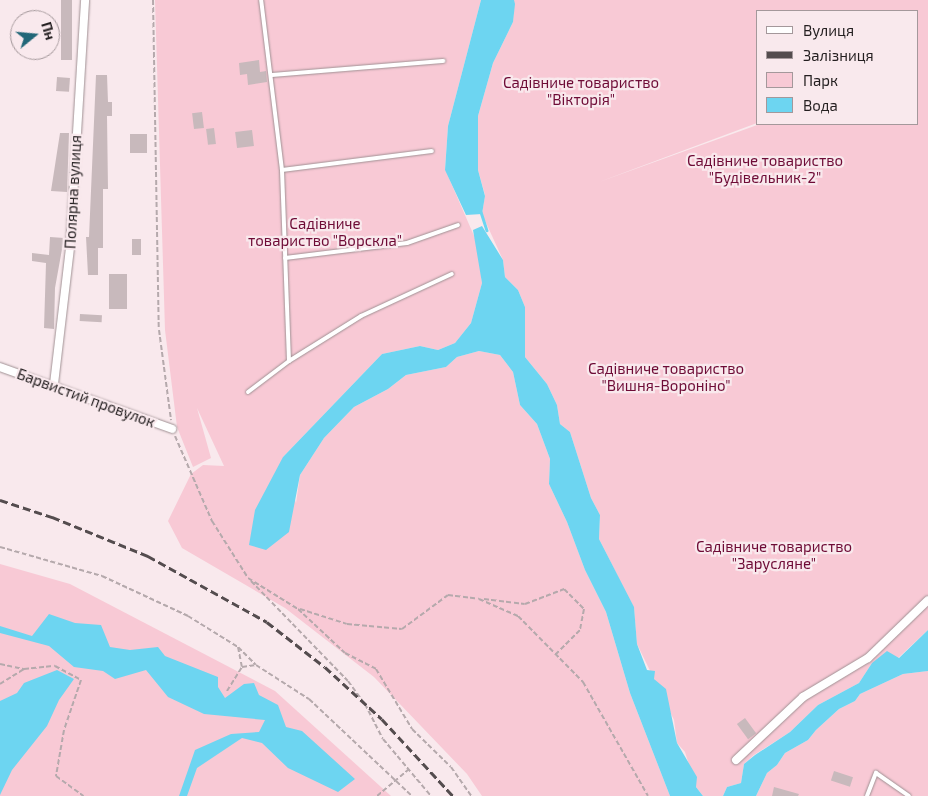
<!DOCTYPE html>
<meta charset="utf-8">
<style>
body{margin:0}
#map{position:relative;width:928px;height:796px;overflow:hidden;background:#f9e9ed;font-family:"Exo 2",sans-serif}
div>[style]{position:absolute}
.green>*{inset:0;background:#f8c9d5}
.water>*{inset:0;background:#6dd5f1}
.stream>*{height:2.5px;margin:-1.25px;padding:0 1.25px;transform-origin:1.25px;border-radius:1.25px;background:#6dd5f1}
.building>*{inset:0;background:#c8b9bc;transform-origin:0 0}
.path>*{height:2px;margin-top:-1px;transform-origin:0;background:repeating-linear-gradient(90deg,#b5a9ac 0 5px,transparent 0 7.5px)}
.roads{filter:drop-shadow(0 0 1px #a09194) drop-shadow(0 0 1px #a09194)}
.service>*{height:4px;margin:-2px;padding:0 2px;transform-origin:2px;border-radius:2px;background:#fff}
.minor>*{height:8px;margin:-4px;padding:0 4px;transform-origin:4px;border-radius:4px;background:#fff}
.rail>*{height:2.5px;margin-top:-1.25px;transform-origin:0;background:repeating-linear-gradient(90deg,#544c4e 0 8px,transparent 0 12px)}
span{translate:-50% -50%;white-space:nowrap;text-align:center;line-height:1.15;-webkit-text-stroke:4.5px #f9e9ed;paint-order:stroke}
.park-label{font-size:15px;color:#6e0b36}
.street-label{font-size:15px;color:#241f20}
.legend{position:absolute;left:756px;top:10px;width:162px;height:115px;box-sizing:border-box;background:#f9e9ed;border:1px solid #a4989b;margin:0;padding:6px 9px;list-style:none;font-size:15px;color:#241f20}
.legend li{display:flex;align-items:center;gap:10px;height:25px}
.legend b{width:25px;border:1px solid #a4989b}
.north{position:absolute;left:10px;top:10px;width:50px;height:50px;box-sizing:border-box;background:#f9e9ed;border:1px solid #a4989b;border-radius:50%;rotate:73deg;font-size:14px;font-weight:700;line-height:20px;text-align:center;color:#241f20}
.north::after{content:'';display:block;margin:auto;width:18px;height:22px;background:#226778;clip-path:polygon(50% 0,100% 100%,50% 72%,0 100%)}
</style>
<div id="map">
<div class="green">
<i style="clip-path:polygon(481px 0,448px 126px,445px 169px,478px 245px,482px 283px,471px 323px,455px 343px,438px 350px,420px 346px,382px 354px,283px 457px,296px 503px,300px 475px,324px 438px,354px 407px,388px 389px,406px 375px,446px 367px,457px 357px,479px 351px,500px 355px,513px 372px,520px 405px,537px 424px,550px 459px,549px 484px,567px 522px,585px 570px,606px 612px,630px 693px,670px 796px,482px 796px,467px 774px,374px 677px,285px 608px,182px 548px,168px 521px,191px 474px,203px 465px,224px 466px,197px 408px,211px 458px,193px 467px,177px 427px,165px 330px,155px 0)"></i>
<i style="clip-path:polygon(evenodd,514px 0,928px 0,928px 630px,898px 658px,872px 663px,859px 683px,818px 705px,790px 732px,754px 755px,744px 764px,741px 783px,727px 787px,723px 796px,703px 796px,696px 787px,685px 752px,677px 743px,674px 720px,637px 644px,634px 608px,599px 539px,600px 515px,591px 498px,570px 432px,560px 424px,557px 405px,547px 384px,525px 357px,525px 307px,518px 290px,505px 277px,503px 260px,482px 214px,485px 195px,478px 170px,478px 116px,493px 63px,513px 22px,514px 0,757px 11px,917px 11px,917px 124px,760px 124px,599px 182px,757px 123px,757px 11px)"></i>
<i style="clip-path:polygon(0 564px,70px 584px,275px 691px,391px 796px,0 796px)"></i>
<i style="clip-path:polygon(928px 671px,928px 796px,756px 796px,767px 773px,777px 765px,785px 753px,808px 740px,816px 730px,839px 709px,855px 701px,860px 694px,903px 674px)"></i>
</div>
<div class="water">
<i style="clip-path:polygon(481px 0,514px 0,515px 4px,513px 22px,493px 63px,478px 116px,478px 170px,485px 196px,482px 214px,466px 215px,445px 170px,448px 126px)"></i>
<i style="clip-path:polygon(482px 226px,503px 260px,505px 277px,518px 290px,525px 307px,525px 357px,547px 384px,557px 405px,560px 424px,570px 432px,591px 498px,600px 515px,599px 539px,634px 607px,637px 644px,647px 670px,655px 671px,654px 679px,666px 689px,677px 743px,697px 777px,696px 787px,703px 796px,670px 796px,630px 693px,606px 612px,585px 570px,567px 522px,549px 484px,550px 459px,537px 424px,520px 405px,513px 372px,500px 355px,479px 351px,457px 357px,446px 367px,406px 375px,388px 389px,354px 407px,324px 438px,300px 475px,289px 532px,266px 550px,249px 545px,255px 510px,283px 457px,382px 354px,420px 346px,438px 350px,455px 343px,471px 323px,482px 283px,473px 230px)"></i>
<i style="clip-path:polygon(49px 614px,75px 623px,101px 625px,110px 647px,130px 650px,158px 647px,165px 656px,218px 677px,218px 687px,225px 698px,244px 684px,254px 683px,259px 695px,278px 705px,286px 727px,302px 731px,355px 779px,338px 792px,288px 768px,262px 743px,242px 738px,197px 768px,187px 796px,179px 796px,195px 750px,231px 734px,259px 732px,265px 720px,204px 714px,168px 697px,146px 670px,115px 679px,103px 671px,74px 667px,49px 646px,0 633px,0 626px,32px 636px)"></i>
<i style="clip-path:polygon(928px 630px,928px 671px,903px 674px,860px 694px,855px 701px,839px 709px,816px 730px,808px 740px,785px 753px,777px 765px,767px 773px,756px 796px,723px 796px,727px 787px,741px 783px,744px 764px,755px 755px,790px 732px,818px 705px,859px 683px,872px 663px,887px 651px,899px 658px)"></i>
<i style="clip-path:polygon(57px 670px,74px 679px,59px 700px,47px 726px,12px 770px,0 795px,0 701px,17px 693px,24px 683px)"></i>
</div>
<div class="stream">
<i style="left:481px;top:212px;width:19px;rotate:72deg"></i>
</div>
<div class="building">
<i style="left:61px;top:0;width:11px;height:60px"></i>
<i style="clip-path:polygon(259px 60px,260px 72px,266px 71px,267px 82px,248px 85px,247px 74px,240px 75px,239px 63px)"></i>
<i style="clip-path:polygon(96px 75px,107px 75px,108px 102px,112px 102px,112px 116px,107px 116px,108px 189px,103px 189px,103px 248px,98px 248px,98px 275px,88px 275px,86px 237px,89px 237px)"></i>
<i style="left:57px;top:77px;width:13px;height:14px;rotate:4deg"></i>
<i style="left:202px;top:112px;width:16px;height:10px;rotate:83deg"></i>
<i style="left:214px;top:128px;width:16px;height:8px;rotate:83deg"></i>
<i style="left:252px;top:130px;width:16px;height:17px;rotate:83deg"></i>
<i style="clip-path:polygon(60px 133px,69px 133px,67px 192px,51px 191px)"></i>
<i style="left:130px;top:134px;width:17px;height:19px"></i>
<i style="clip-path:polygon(50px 237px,64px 238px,55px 288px,54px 329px,44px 328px,46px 263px,32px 261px,32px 253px,49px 255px)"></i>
<i style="left:132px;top:239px;width:9px;height:16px"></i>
<i style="left:109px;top:274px;width:18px;height:35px"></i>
<i style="left:80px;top:314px;width:22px;height:7px;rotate:3deg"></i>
<i style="left:745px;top:718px;width:19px;height:10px;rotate:54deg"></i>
<i style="left:834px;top:771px;width:20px;height:10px;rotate:18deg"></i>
<i style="clip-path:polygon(774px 787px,799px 794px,798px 796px,772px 796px)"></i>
</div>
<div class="path">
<i style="left:153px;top:0;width:330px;rotate:89deg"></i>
<i style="left:159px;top:330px;width:91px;rotate:82.4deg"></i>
<i style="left:175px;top:436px;width:93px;rotate:66.5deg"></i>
<i style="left:212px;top:521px;width:67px;rotate:57.7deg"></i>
<i style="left:248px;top:578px;width:59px;rotate:31.8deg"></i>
<i style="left:298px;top:609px;width:64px;rotate:43.1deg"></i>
<i style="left:345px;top:653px;width:35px;rotate:27deg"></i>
<i style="left:376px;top:669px;width:70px;rotate:59deg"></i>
<i style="left:412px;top:729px;width:54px;rotate:44.3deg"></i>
<i style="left:451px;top:767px;width:35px;rotate:55deg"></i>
<i style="left:0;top:547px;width:106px;rotate:15.9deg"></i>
<i style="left:102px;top:576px;width:95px;rotate:24.9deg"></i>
<i style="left:188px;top:616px;width:59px;rotate:31.8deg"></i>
<i style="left:238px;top:647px;width:25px;rotate:45deg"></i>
<i style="left:256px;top:665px;width:63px;rotate:32.7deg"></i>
<i style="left:309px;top:699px;width:141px;rotate:43.3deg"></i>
<i style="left:251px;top:581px;width:139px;rotate:45.9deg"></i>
<i style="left:348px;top:681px;width:29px;rotate:54deg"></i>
<i style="left:365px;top:704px;width:39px;rotate:63deg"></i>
<i style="left:383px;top:739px;width:75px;rotate:49.9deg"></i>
<i style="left:484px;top:599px;width:41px;rotate:7deg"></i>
<i style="left:525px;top:604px;width:42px;rotate:-21deg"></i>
<i style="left:564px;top:589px;width:28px;rotate:45deg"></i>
<i style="left:584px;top:609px;width:21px;rotate:101deg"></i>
<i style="left:580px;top:630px;width:34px;rotate:135deg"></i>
<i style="left:300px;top:609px;width:49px;rotate:17.7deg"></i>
<i style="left:347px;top:624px;width:55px;rotate:5.2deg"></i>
<i style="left:402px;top:629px;width:57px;rotate:-36.5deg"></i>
<i style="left:448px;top:595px;width:31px;rotate:7deg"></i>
<i style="left:479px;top:599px;width:43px;rotate:23.6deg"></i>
<i style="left:518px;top:616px;width:93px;rotate:45.4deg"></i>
<i style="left:583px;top:682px;width:131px;rotate:60.3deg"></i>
<i style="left:238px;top:647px;width:20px;rotate:79deg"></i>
<i style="left:0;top:664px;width:25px;rotate:12deg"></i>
<i style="left:0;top:684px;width:28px;rotate:-32deg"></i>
<i style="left:24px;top:669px;width:31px;rotate:-6deg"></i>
<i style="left:55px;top:666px;width:30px;rotate:28deg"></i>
<i style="left:81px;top:680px;width:53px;rotate:108.8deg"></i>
<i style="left:64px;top:730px;width:47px;rotate:99.9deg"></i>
<i style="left:56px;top:776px;width:34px;rotate:36deg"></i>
<i style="left:227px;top:691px;width:28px;rotate:-58deg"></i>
<i style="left:242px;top:667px;width:14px;rotate:-8deg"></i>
<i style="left:377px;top:796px;width:42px;rotate:-40.2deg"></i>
</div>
<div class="roads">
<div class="service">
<i style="left:271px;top:75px;width:173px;rotate:-4.7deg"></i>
<i style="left:282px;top:170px;width:151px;rotate:-7.2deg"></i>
<i style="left:285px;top:258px;width:123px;rotate:-7deg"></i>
<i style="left:407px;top:243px;width:54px;rotate:-19.4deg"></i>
<i style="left:289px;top:361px;width:85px;rotate:-32deg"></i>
<i style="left:361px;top:316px;width:100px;rotate:-24.8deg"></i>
<i style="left:248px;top:392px;width:51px;rotate:-37.1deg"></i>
<i style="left:289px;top:361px;width:191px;rotate:-92.1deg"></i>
<i style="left:282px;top:170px;width:171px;rotate:-97deg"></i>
<i style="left:867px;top:796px;width:25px;rotate:-69deg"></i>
<i style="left:876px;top:773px;width:40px;rotate:34.9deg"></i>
</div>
<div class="minor">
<i style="left:0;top:367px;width:183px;rotate:19.8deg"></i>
<i style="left:54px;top:384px;width:138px;rotate:-83.3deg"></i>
<i style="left:70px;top:247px;width:247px;rotate:-86.5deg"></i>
<i style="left:736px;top:760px;width:92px;rotate:-43.2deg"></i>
<i style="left:803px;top:697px;width:76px;rotate:-31deg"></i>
<i style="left:868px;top:658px;width:83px;rotate:-44deg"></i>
</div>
</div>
<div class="rail">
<i style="left:0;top:500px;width:55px;rotate:18.1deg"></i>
<i style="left:52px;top:517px;width:104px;rotate:22.1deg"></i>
<i style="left:148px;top:556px;width:136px;rotate:29deg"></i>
<i style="left:267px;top:622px;width:73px;rotate:37.8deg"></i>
<i style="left:325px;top:667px;width:77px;rotate:42.4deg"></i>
<i style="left:382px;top:719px;width:105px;rotate:47.3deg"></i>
</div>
<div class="park-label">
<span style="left:581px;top:91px">Садівниче товариство<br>"Вікторія"</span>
<span style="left:765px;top:169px">Садівниче товариство<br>"Будівельник-2"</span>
<span style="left:325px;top:232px">Садівниче<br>товариство "Ворскла"</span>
<span style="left:666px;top:377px">Садівниче товариство<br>"Вишня-Вороніно"</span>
<span style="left:774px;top:555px">Садівниче товариство<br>"Зарусляне"</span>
</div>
<div class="street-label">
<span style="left:73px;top:192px;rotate:-87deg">Полярна вулиця</span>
<span style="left:86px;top:398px;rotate:20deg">Барвистий провулок</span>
</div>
<ul class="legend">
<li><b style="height:6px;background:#fff"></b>Вулиця</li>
<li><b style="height:6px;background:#544c4e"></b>Залізниця</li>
<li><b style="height:14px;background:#f8c9d5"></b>Парк</li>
<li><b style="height:14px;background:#6dd5f1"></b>Вода</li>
</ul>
<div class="north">Пн</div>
</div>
